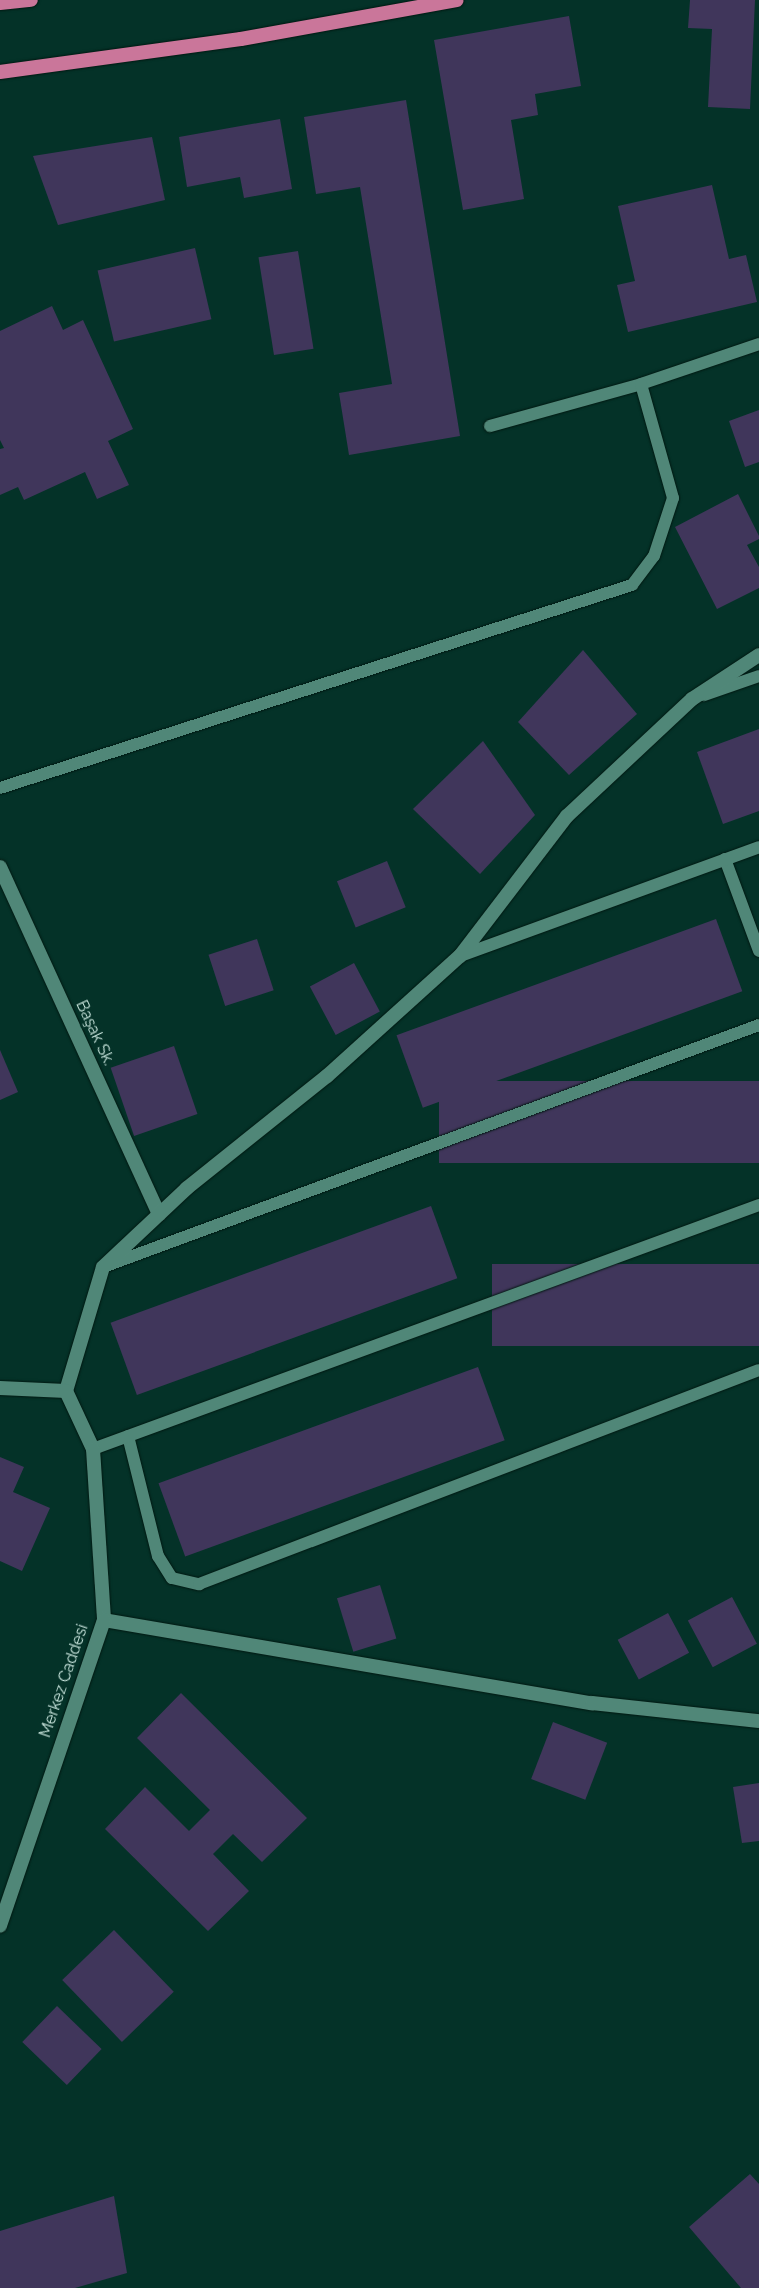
<!DOCTYPE html>
<meta charset="utf-8">
<style>
body{margin:0}
#map{position:relative;width:759px;height:2288px;overflow:hidden;background:#043228;font-family:Raleway,sans-serif}
div>[style]{position:absolute}
.building>*{inset:0;background:#40365b;transform-origin:0 0}
.roads{filter:drop-shadow(0 0 1px #001811) drop-shadow(0 0 1px #001811)}
.service>*{height:12px;margin:-6px;padding:0 6px;transform-origin:6px;border-radius:6px;background:#508778}
.minor>*{height:14px;margin:-7px;padding:0 7px;transform-origin:7px;border-radius:7px;background:#508778}
.tertiary>*{height:14px;margin:-7px;padding:0 7px;transform-origin:7px;border-radius:7px;background:#508778}
.trunk>*{height:14px;margin:-7px;padding:0 7px;transform-origin:7px;border-radius:7px;background:#ca769a}
span{translate:-50% -50%;white-space:nowrap;text-align:center;line-height:1.15;-webkit-text-stroke:5px #043228;paint-order:stroke}
.street-label{font-size:16px;color:#cae6de}
</style>
<div id="map">
<div class="building">
<i style="clip-path:polygon(690px 0,755px 0,750px 109px,708px 107px,712px 29px,688px 28px)"></i>
<i style="clip-path:polygon(569px 16px,581px 86px,535px 94px,538px 115px,511px 120px,524px 199px,463px 210px,434px 40px)"></i>
<i style="clip-path:polygon(406px 100px,460px 436px,349px 455px,339px 393px,392px 384px,360px 187px,316px 194px,304px 117px)"></i>
<i style="clip-path:polygon(280px 119px,292px 189px,244px 198px,240px 177px,187px 187px,179px 137px)"></i>
<i style="clip-path:polygon(152px 137px,165px 200px,58px 225px,33px 156px)"></i>
<i style="clip-path:polygon(712px 185px,729px 259px,746px 255px,757px 302px,628px 332px,617px 285px,635px 281px,618px 206px)"></i>
<i style="left:195px;top:248px;width:73px;height:100px;rotate:77deg"></i>
<i style="left:298px;top:251px;width:99px;height:40px;rotate:81deg"></i>
<i style="clip-path:polygon(52px 306px,63px 330px,83px 320px,133px 429px,108px 441px,129px 485px,97px 499px,85px 472px,24px 500px,18px 487px,0 495px,0 449px,4px 448px,0 440px,0 331px)"></i>
<i style="clip-path:polygon(759px 410px,759px 462px,745px 467px,729px 421px)"></i>
<i style="clip-path:polygon(738px 494px,759px 536px,759px 539px,747px 545px,759px 567px,759px 588px,717px 609px,675px 527px)"></i>
<i style="clip-path:polygon(583px 650px,637px 714px,569px 775px,518px 722px)"></i>
<i style="clip-path:polygon(759px 729px,759px 811px,723px 824px,697px 752px)"></i>
<i style="clip-path:polygon(483px 741px,535px 815px,480px 874px,413px 809px)"></i>
<i style="left:387px;top:861px;width:50px;height:54px;rotate:68deg"></i>
<i style="left:716px;top:919px;width:77px;height:340px;rotate:70deg"></i>
<i style="left:257px;top:939px;width:54px;height:51px;rotate:72deg"></i>
<i style="left:354px;top:963px;width:55px;height:50px;rotate:62deg"></i>
<i style="left:174px;top:1046px;width:72px;height:67px;rotate:71deg"></i>
<i style="clip-path:polygon(0 1050px,18px 1092px,0 1100px)"></i>
<i style="left:759px;top:1081px;width:82px;height:320px;rotate:90deg"></i>
<i style="left:431px;top:1206px;width:77px;height:341px;rotate:70deg"></i>
<i style="left:759px;top:1264px;width:82px;height:267px;rotate:90deg"></i>
<i style="left:478px;top:1367px;width:78px;height:340px;rotate:70deg"></i>
<i style="clip-path:polygon(0 1457px,24px 1467px,13px 1492px,50px 1508px,22px 1571px,0 1561px)"></i>
<i style="left:380px;top:1585px;width:56px;height:45px;rotate:73deg"></i>
<i style="left:732px;top:1597px;width:53px;height:50px;rotate:62deg"></i>
<i style="left:668px;top:1613px;width:45px;height:57px;rotate:62deg"></i>
<i style="clip-path:polygon(181px 1693px,307px 1818px,262px 1862px,233px 1834px,213px 1854px,249px 1891px,208px 1931px,105px 1829px,145px 1787px,189px 1831px,210px 1810px,137px 1738px)"></i>
<i style="left:553px;top:1722px;width:58px;height:61px;rotate:21deg"></i>
<i style="clip-path:polygon(759px 1783px,759px 1841px,742px 1843px,733px 1787px)"></i>
<i style="left:114px;top:1930px;width:86px;height:72px;rotate:46deg"></i>
<i style="left:57px;top:2006px;width:62px;height:50px;rotate:44deg"></i>
<i style="clip-path:polygon(750px 2174px,759px 2184px,759px 2288px,741px 2288px,689px 2227px)"></i>
<i style="clip-path:polygon(114px 2196px,127px 2273px,75px 2288px,0 2288px,0 2231px)"></i>
</div>
<div class="roads">
<div class="service">
<i style="left:490px;top:426px;width:157px;rotate:-15.5deg"></i>
<i style="left:641px;top:384px;width:125px;rotate:-18.7deg"></i>
<i style="left:704px;top:695px;width:58px;rotate:-19.1deg"></i>
<i style="left:0;top:788px;width:664px;rotate:-17.81deg"></i>
<i style="left:632px;top:585px;width:36px;rotate:-53deg"></i>
<i style="left:654px;top:556px;width:61px;rotate:-71.9deg"></i>
<i style="left:673px;top:498px;width:118px;rotate:-105.7deg"></i>
<i style="left:725px;top:859px;width:98px;rotate:69.7deg"></i>
<i style="left:460px;top:956px;width:318px;rotate:-20deg"></i>
<i style="left:103px;top:1267px;width:699px;rotate:-20.25deg"></i>
<i style="left:128px;top:1436px;width:124px;rotate:76deg"></i>
<i style="left:158px;top:1556px;width:26px;rotate:58deg"></i>
<i style="left:172px;top:1578px;width:28px;rotate:13deg"></i>
<i style="left:199px;top:1584px;width:599px;rotate:-20.91deg"></i>
<i style="left:93px;top:1449px;width:709px;rotate:-20.12deg"></i>
</div>
<div class="minor">
<i style="left:0;top:867px;width:382px;rotate:65.4deg"></i>
<i style="left:66px;top:1391px;width:129px;rotate:-73.4deg"></i>
<i style="left:103px;top:1267px;width:115px;rotate:-43.2deg"></i>
<i style="left:187px;top:1188px;width:179px;rotate:-38.7deg"></i>
<i style="left:327px;top:1076px;width:179px;rotate:-42.1deg"></i>
<i style="left:460px;top:956px;width:176px;rotate:-52.6deg"></i>
<i style="left:567px;top:816px;width:171px;rotate:-43.1deg"></i>
<i style="left:692px;top:699px;width:80px;rotate:-33.3deg"></i>
<i style="left:104px;top:1620px;width:495px;rotate:9.7deg"></i>
<i style="left:592px;top:1703px;width:168px;rotate:6.2deg"></i>
</div>
<div class="tertiary">
<i style="left:0;top:1388px;width:66px;rotate:2.6deg"></i>
<i style="left:66px;top:1391px;width:64px;rotate:65deg"></i>
<i style="left:93px;top:1449px;width:171px;rotate:86.3deg"></i>
<i style="left:104px;top:1620px;width:323px;rotate:108.8deg"></i>
</div>
<div class="trunk">
<i style="left:0;top:3px;width:31px;rotate:-6deg"></i>
<i style="left:0;top:72px;width:243px;rotate:-7.8deg"></i>
<i style="left:241px;top:39px;width:219px;rotate:-10.2deg"></i>
</div>
</div>
<div class="street-label">
<span style="left:95px;top:1033px;rotate:65deg">Başak Sk.</span>
<span style="left:64px;top:1681px;rotate:-71deg">Merkez Caddesi</span>
</div>
</div>
